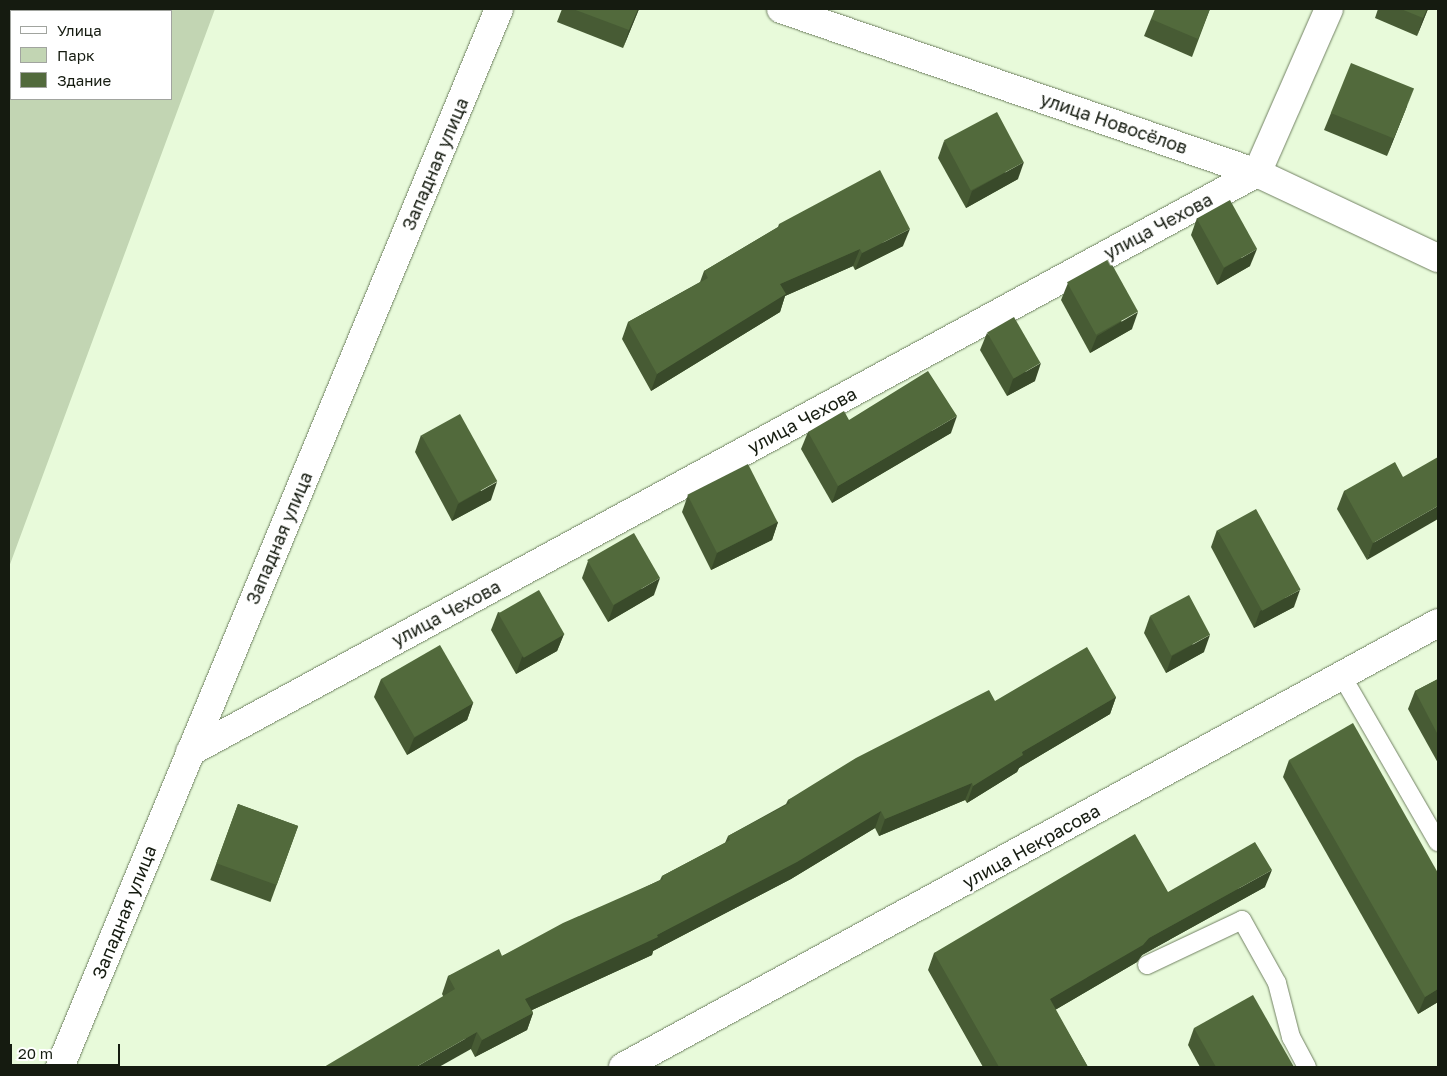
<!DOCTYPE html>
<meta charset="utf-8">
<style>
body{margin:0}
#map{position:relative;width:1447px;height:1076px;overflow:hidden;background:#e8fada;font-family:"Golos Text",sans-serif}
div>[style]{position:absolute}
.green>*{inset:0;background:#c2d5b3}
.roads{filter:drop-shadow(0 0 1px #718163) drop-shadow(0 0 1px #718163)}
.service>*{height:18px;margin:-9px;padding:0 9px;transform-origin:9px;border-radius:9px;background:#fff}
.minor>*{height:28px;margin:-14px;padding:0 14px;transform-origin:14px;border-radius:14px;background:#fff}
.wall>*{inset:0;background:#475b34;transform-origin:0 0}
.shaded-wall>*{inset:0;background:#394a2a}
.building>*{inset:0;background:#526a3c;transform-origin:0 0}
span{translate:-50% -50%;white-space:nowrap;text-align:center;line-height:1.15;-webkit-text-stroke:5px #fff;paint-order:stroke}
.street-label{font-size:18px;color:#151b10}
.frame{position:absolute;inset:0;border:10px solid #151b10;pointer-events:none}
.legend{position:absolute;left:10px;top:10px;width:162px;height:90px;box-sizing:border-box;background:#fff;border:1px solid #a1a49f;margin:0;padding:6px 9px;list-style:none;font-size:15px;color:#151b10}
.legend li{display:flex;align-items:center;gap:10px;height:25px}
.legend b{width:25px;border:1px solid #a1a49f}
.scale{position:absolute;left:10px;top:1044px;width:110px;height:22px;box-sizing:border-box;border:2px solid #151b10;border-top:0;padding-left:6px;font-size:15px;line-height:18px;white-space:nowrap;color:#151b10;-webkit-text-stroke:4px #fff;paint-order:stroke}
</style>
<div id="map">
<div class="green">
<i style="clip-path:polygon(evenodd,9px 9px,215px 9px,9px 567px,9px 9px,11px 11px,171px 11px,171px 99px,11px 99px,11px 11px)"></i>
</div>
<div class="roads">
<div class="service">
<i style="left:1342px;top:676px;width:192px;rotate:60deg"></i>
<i style="left:1147px;top:965px;width:105px;rotate:-25.3deg"></i>
<i style="left:1242px;top:920px;width:72px;rotate:60.9deg"></i>
<i style="left:1277px;top:983px;width:56px;rotate:75.5deg"></i>
<i style="left:1291px;top:1037px;width:34px;rotate:62deg"></i>
</div>
<div class="minor">
<i style="left:781px;top:9px;width:503px;rotate:19.01deg"></i>
<i style="left:1257px;top:173px;width:200px;rotate:25.2deg"></i>
<i style="left:190px;top:752px;width:1214px;rotate:-28.49deg"></i>
<i style="left:1257px;top:173px;width:179px;rotate:-66.3deg"></i>
<i style="left:60px;top:1067px;width:1145px;rotate:-67.46deg"></i>
<i style="left:623px;top:1067px;width:928px;rotate:-28.58deg"></i>
</div>
</div>
<div class="wall">
<i style="clip-path:polygon(562px 9px,639px 9px,623px 48px,557px 22px)"></i>
<i style="clip-path:polygon(1210px 9px,1192px 57px,1144px 36px,1151px 19px)"></i>
<i style="clip-path:polygon(1378px 9px,1428px 9px,1417px 36px,1375px 18px)"></i>
<i style="clip-path:polygon(1407px 106px,1387px 156px,1324px 130px,1331px 113px)"></i>
<i style="clip-path:polygon(944px 141px,1018px 179px,966px 208px,938px 158px)"></i>
<i style="clip-path:polygon(1197px 218px,1250px 266px,1217px 285px,1191px 235px)"></i>
<i style="clip-path:polygon(779px 224px,903px 246px,855px 270px,853px 266px,785px 296px,780px 312px,651px 391px,622px 339px,628px 322px,700px 282px,704px 271px,778px 227px)"></i>
<i style="clip-path:polygon(1068px 283px,1132px 329px,1090px 353px,1061px 300px)"></i>
<i style="clip-path:polygon(987px 333px,1035px 381px,1007px 396px,980px 350px)"></i>
<i style="clip-path:polygon(849px 420px,951px 433px,832px 503px,801px 449px,808px 432px)"></i>
<i style="clip-path:polygon(421px 435px,491px 500px,452px 521px,415px 452px)"></i>
<i style="clip-path:polygon(1403px 477px,1367px 560px,1337px 509px,1344px 491px)"></i>
<i style="clip-path:polygon(688px 495px,778px 522px,772px 540px,711px 570px,682px 512px)"></i>
<i style="clip-path:polygon(1217px 530px,1294px 607px,1254px 628px,1211px 547px)"></i>
<i style="clip-path:polygon(588px 561px,654px 595px,608px 622px,582px 578px)"></i>
<i style="clip-path:polygon(498px 612px,564px 634px,557px 651px,516px 674px,491px 630px)"></i>
<i style="clip-path:polygon(1150px 616px,1204px 652px,1166px 673px,1144px 633px)"></i>
<i style="clip-path:polygon(381px 679px,473px 703px,467px 720px,407px 755px,374px 697px)"></i>
<i style="clip-path:polygon(1438px 679px,1438px 763px,1408px 709px,1415px 691px)"></i>
<i style="clip-path:polygon(1116px 697px,1110px 714px,1019px 768px,1017px 772px,967px 803px,965px 800px,879px 836px,875px 828px,791px 879px,653px 951px,652px 955px,532px 1010px,533px 1013px,527px 1030px,475px 1057px,442px 994px,448px 976px,502px 956px,660px 880px,662px 876px,725px 843px,728px 836px,786px 804px,788px 800px,995px 701px)"></i>
<i style="clip-path:polygon(1289px 760px,1438px 873px,1438px 1002px,1418px 1014px,1283px 777px)"></i>
<i style="left:238px;top:804px;width:64px;height:81px;rotate:20deg"></i>
<i style="clip-path:polygon(1265px 887px,1142px 955px,1137px 962px,1055px 1010px,1088px 1067px,983px 1067px,928px 970px,934px 953px,1168px 892px)"></i>
<i style="clip-path:polygon(1194px 1028px,1294px 1067px,1200px 1067px,1188px 1045px)"></i>
</div>
<div class="shaded-wall">
<i style="clip-path:polygon(638px 9px,639px 9px,623px 48px,629px 30px)"></i>
<i style="clip-path:polygon(1427px 9px,1428px 9px,1417px 36px,1423px 18px)"></i>
<i style="clip-path:polygon(1414px 89px,1407px 106px,1387px 156px,1393px 139px)"></i>
<i style="clip-path:polygon(1024px 162px,1018px 179px,966px 208px,972px 191px)"></i>
<i style="clip-path:polygon(910px 229px,903px 246px,855px 270px,862px 253px)"></i>
<i style="clip-path:polygon(860px 249px,853px 266px,785px 296px,780px 312px,651px 391px,657px 374px,780px 284px)"></i>
<i style="clip-path:polygon(1257px 249px,1250px 266px,1217px 285px,1224px 268px)"></i>
<i style="clip-path:polygon(1138px 312px,1132px 329px,1090px 353px,1097px 336px)"></i>
<i style="clip-path:polygon(1041px 363px,1035px 381px,1007px 396px,1013px 379px)"></i>
<i style="clip-path:polygon(957px 416px,951px 433px,832px 503px,838px 486px)"></i>
<i style="clip-path:polygon(497px 482px,491px 500px,452px 521px,458px 504px)"></i>
<i style="clip-path:polygon(1438px 506px,1438px 519px,1367px 560px,1373px 543px)"></i>
<i style="clip-path:polygon(778px 522px,772px 540px,711px 570px,717px 553px)"></i>
<i style="clip-path:polygon(660px 578px,654px 595px,608px 622px,614px 605px)"></i>
<i style="clip-path:polygon(1300px 590px,1294px 607px,1254px 628px,1260px 611px)"></i>
<i style="clip-path:polygon(564px 634px,557px 651px,516px 674px,522px 657px)"></i>
<i style="clip-path:polygon(1210px 635px,1204px 652px,1166px 673px,1172px 656px)"></i>
<i style="clip-path:polygon(1116px 697px,1110px 714px,1019px 768px,1017px 772px,967px 803px,973px 786px,1022px 752px)"></i>
<i style="clip-path:polygon(473px 703px,467px 720px,407px 755px,414px 738px)"></i>
<i style="clip-path:polygon(972px 783px,965px 800px,879px 836px,885px 819px)"></i>
<i style="clip-path:polygon(881px 811px,875px 828px,791px 879px,653px 951px,652px 955px,519px 1016px,525px 999px,657px 935px)"></i>
<i style="clip-path:polygon(1272px 870px,1265px 887px,1142px 955px,1137px 962px,1043px 1017px,1050px 999px,1149px 938px)"></i>
<i style="clip-path:polygon(1438px 989px,1438px 1002px,1418px 1014px,1425px 997px)"></i>
<i style="clip-path:polygon(533px 1013px,527px 1030px,475px 1057px,482px 1040px)"></i>
<i style="clip-path:polygon(477px 1032px,471px 1049px,439px 1067px,416px 1067px)"></i>
</div>
<div class="building">
<i style="clip-path:polygon(573px 9px,638px 9px,629px 30px)"></i>
<i style="clip-path:polygon(1155px 9px,1210px 9px,1198px 39px,1151px 19px)"></i>
<i style="clip-path:polygon(1401px 9px,1427px 9px,1423px 18px)"></i>
<i style="left:1351px;top:63px;width:68px;height:54px;rotate:22deg"></i>
<i style="left:997px;top:112px;width:57px;height:60px;rotate:62deg"></i>
<i style="clip-path:polygon(880px 170px,910px 229px,862px 253px,860px 249px,780px 284px,786px 294px,657px 374px,628px 322px,708px 278px,704px 271px,780px 226px,779px 224px)"></i>
<i style="left:1230px;top:200px;width:56px;height:38px;rotate:61deg"></i>
<i style="left:1109px;top:259px;width:60px;height:48px;rotate:61deg"></i>
<i style="left:1014px;top:317px;width:53px;height:31px;rotate:60deg"></i>
<i style="clip-path:polygon(928px 371px,957px 416px,838px 486px,808px 432px,844px 411px,849px 420px)"></i>
<i style="left:460px;top:414px;width:77px;height:44px;rotate:61deg"></i>
<i style="clip-path:polygon(1438px 457px,1438px 506px,1373px 543px,1344px 491px,1395px 462px,1403px 477px)"></i>
<i style="left:748px;top:464px;width:65px;height:68px;rotate:63deg"></i>
<i style="left:1256px;top:509px;width:92px;height:44px;rotate:61deg"></i>
<i style="left:634px;top:533px;width:52px;height:54px;rotate:60deg"></i>
<i style="left:539px;top:590px;width:51px;height:47px;rotate:60deg"></i>
<i style="left:1189px;top:595px;width:45px;height:44px;rotate:62deg"></i>
<i style="left:440px;top:645px;width:67px;height:68px;rotate:60deg"></i>
<i style="clip-path:polygon(1087px 647px,1116px 697px,1022px 752px,1023px 755px,973px 786px,972px 783px,885px 819px,881px 811px,797px 862px,657px 935px,658px 937px,525px 999px,533px 1013px,482px 1040px,477px 1032px,416px 1067px,324px 1067px,455px 989px,448px 976px,499px 949px,502px 956px,563px 923px,663px 879px,662px 876px,730px 840px,728px 836px,790px 803px,788px 800px,856px 758px,989px 690px,995px 701px)"></i>
<i style="clip-path:polygon(1438px 679px,1438px 735px,1415px 691px)"></i>
<i style="clip-path:polygon(1353px 723px,1438px 873px,1438px 989px,1425px 997px,1289px 760px)"></i>
<i style="left:238px;top:804px;width:64px;height:63px;rotate:20deg"></i>
<i style="clip-path:polygon(1135px 834px,1168px 892px,1255px 842px,1272px 870px,1149px 938px,1143px 945px,1050px 999px,1088px 1067px,999px 1067px,934px 953px)"></i>
<i style="clip-path:polygon(1253px 995px,1294px 1067px,1216px 1067px,1194px 1028px)"></i>
</div>
<div class="street-label">
<span style="left:1114px;top:123px;rotate:19deg">улица Новосёлов</span>
<span style="left:435px;top:164px;rotate:-67deg">Западная улица</span>
<span style="left:1158px;top:226px;rotate:-28deg">улица Чехова</span>
<span style="left:802px;top:420px;rotate:-28deg">улица Чехова</span>
<span style="left:279px;top:538px;rotate:-67deg">Западная улица</span>
<span style="left:446px;top:613px;rotate:-28deg">улица Чехова</span>
<span style="left:1031px;top:846px;rotate:-29deg">улица Некрасова</span>
<span style="left:124px;top:912px;rotate:-68deg">Западная улица</span>
</div>
<div class="frame"></div>
<ul class="legend">
<li><b style="height:6px;background:#fff"></b>Улица</li>
<li><b style="height:14px;background:#c2d5b3"></b>Парк</li>
<li><b style="height:14px;background:#526a3c"></b>Здание</li>
</ul>
<div class="scale">20 m</div>
</div>
